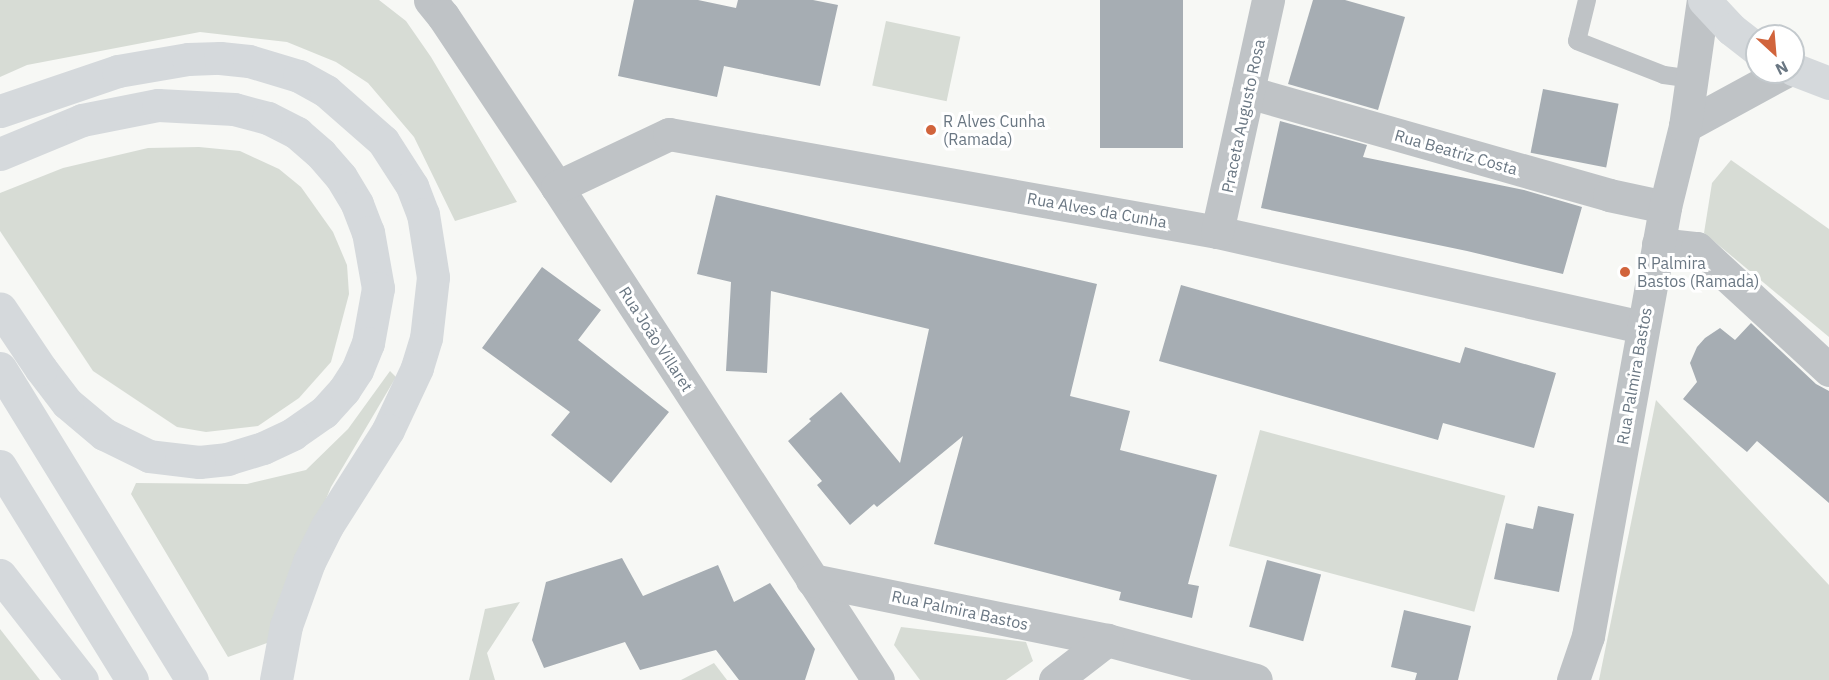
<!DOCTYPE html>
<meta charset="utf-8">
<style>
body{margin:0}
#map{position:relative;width:1829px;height:680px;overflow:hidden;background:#f7f8f5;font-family:"IBM Plex Sans",sans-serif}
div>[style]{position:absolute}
.green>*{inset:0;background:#d7dcd5;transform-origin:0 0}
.building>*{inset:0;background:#a6adb3;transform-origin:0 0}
.lane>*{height:18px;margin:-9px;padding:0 9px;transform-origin:9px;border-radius:9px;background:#bfc3c6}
.street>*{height:33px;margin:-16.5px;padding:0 16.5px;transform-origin:16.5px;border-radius:16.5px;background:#bfc3c6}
.secondary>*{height:33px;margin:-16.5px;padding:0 16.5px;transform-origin:16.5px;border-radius:16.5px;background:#d5d9dc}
.primary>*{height:33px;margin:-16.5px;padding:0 16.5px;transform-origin:16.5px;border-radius:16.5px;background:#d5d9dc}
.dots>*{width:16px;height:16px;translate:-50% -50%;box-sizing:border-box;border:3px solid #fff;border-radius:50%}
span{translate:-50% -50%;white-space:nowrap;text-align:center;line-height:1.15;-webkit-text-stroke:6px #fff;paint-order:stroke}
.street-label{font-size:16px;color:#6a7783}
.poi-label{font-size:16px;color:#6a7783}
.left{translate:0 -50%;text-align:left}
.north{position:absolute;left:1745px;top:24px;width:60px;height:60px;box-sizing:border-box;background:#fff;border:2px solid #c3c9cd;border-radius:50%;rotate:154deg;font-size:16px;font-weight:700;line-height:24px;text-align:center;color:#6a7783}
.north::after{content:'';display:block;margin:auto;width:21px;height:27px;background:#d1643c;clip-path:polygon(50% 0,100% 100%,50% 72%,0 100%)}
</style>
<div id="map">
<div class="green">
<i style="clip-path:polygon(0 0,379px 0,406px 21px,431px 57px,517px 202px,455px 221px,414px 137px,368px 83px,336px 62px,287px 42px,200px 32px,27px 65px,0 77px)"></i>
<i style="left:886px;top:21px;width:76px;height:66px;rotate:12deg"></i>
<i style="clip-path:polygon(199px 147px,240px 151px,279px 169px,301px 187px,333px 232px,347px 265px,349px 294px,331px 362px,299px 398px,258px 426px,206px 432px,177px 427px,93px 371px,0 231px,0 193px,63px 168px,148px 148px)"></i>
<i style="clip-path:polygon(1731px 160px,1829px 229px,1829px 337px,1704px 233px,1712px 183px)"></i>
<i style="clip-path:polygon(390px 371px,396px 377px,331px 487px,267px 643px,228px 657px,131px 494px,136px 483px,247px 484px,306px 470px,348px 429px)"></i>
<i style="clip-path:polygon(1656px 400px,1829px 585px,1829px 680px,1599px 680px)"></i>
<i style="left:1260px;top:430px;width:254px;height:120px;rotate:15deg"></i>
<i style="clip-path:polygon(520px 602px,487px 653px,495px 680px,469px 680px,485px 609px)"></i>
<i style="clip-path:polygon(901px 627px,1026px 642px,1033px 661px,1006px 680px,920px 680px,894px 645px)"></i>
<i style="clip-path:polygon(0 629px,40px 680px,0 680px)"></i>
<i style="clip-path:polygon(714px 663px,727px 680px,681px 680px)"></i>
</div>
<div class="building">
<i style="clip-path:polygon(634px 0,698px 0,736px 8px,738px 0,813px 0,838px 5px,820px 86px,724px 66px,717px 97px,618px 76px)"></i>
<i style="left:1100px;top:0;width:83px;height:148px"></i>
<i style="clip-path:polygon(1313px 0,1345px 0,1405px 17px,1378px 110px,1288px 84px)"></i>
<i style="left:1543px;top:89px;width:77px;height:65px;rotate:11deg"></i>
<i style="clip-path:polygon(1280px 121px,1367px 145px,1363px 157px,1524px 190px,1582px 207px,1563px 274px,1467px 251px,1261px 208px)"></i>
<i style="clip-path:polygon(716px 195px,1097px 284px,1070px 396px,1130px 411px,1120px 450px,1217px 475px,1188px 584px,1199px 586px,1192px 618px,1119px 600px,1121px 592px,934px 544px,963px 436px,877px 507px,874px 504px,850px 525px,817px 485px,822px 481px,788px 441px,811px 421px,809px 419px,841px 392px,900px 463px,929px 329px,771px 291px,767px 373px,726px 371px,731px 282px,697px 274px)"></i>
<i style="clip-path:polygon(542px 267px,601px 310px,578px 340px,669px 412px,611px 483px,551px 435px,570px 412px,482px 348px)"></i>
<i style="clip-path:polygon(1181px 285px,1460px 363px,1465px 347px,1556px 373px,1534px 448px,1443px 423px,1438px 440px,1159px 361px)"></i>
<i style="clip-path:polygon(1751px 323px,1816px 384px,1829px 391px,1829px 503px,1757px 441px,1747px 452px,1683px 399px,1697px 382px,1690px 363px,1697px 347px,1705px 338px,1720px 328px,1735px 340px)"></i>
<i style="clip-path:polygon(1538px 506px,1574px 514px,1559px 592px,1494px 579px,1506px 523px,1533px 529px)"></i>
<i style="clip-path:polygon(622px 558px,643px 596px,718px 565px,734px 602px,770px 583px,815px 649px,805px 680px,739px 680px,716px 650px,640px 670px,625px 642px,544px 668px,532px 640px,546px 582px)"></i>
<i style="left:1267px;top:560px;width:56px;height:69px;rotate:15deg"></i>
<i style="clip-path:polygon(1404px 610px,1471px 626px,1458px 680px,1415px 680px,1417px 673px,1391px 667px)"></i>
</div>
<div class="lane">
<i style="left:1587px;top:0;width:42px;rotate:103.7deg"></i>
<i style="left:1577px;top:41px;width:93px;rotate:21.3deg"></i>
<i style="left:1664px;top:75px;width:27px;rotate:8deg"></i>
</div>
<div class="street">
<i style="left:430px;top:0;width:21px;rotate:51deg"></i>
<i style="left:443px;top:16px;width:206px;rotate:56.3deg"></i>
<i style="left:557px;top:187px;width:588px;rotate:56.93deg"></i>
<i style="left:1248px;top:92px;width:375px;rotate:15.9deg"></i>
<i style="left:1609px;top:195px;width:57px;rotate:12.1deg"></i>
<i style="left:1685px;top:126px;width:113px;rotate:-28.6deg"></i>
<i style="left:557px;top:187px;width:124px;rotate:-25.3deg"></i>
<i style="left:669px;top:134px;width:557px;rotate:10.14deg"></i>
<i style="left:1217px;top:232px;width:436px;rotate:12.6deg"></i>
<i style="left:1217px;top:232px;width:238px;rotate:-77.6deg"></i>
<i style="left:1658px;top:244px;width:39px;rotate:6deg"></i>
<i style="left:1697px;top:248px;width:180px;rotate:42.7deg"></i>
<i style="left:812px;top:580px;width:301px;rotate:11.5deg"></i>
<i style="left:1107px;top:640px;width:154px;rotate:15deg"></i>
<i style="left:1055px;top:680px;width:66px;rotate:-37.6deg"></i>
<i style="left:1573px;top:680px;width:46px;rotate:-71.2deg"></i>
<i style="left:1588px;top:636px;width:436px;rotate:-79.8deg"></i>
<i style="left:1665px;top:207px;width:83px;rotate:-76.1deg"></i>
<i style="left:1685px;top:126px;width:127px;rotate:-81.9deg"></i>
</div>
<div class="secondary">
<i style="left:1704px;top:0;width:40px;rotate:47deg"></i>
<i style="left:1731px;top:29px;width:33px;rotate:38deg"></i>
<i style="left:1793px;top:69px;width:39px;rotate:21deg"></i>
</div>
<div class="primary">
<i style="left:0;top:111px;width:125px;rotate:-18.7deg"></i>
<i style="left:118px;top:71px;width:71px;rotate:-9.7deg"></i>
<i style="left:188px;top:59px;width:32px;rotate:-2deg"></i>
<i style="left:220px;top:58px;width:29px;rotate:6deg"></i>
<i style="left:249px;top:61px;width:52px;rotate:16.7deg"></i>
<i style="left:299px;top:76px;width:31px;rotate:29deg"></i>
<i style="left:326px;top:91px;width:76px;rotate:41.3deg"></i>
<i style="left:383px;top:141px;width:54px;rotate:57.2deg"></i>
<i style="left:412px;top:186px;width:30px;rotate:69deg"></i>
<i style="left:423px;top:214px;width:64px;rotate:81deg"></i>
<i style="left:433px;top:277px;width:61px;rotate:96.5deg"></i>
<i style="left:426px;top:338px;width:31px;rotate:107deg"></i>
<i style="left:417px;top:368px;width:68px;rotate:115.1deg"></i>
<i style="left:388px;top:430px;width:114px;rotate:122.4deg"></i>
<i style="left:327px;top:526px;width:40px;rotate:116.6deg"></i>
<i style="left:309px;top:562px;width:68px;rotate:109.8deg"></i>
<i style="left:286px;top:626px;width:55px;rotate:100.5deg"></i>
<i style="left:0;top:154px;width:89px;rotate:-22.5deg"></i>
<i style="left:82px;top:120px;width:77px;rotate:-11.2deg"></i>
<i style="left:158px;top:105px;width:76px;rotate:3deg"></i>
<i style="left:234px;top:109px;width:35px;rotate:15deg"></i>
<i style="left:268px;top:118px;width:33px;rotate:27deg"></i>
<i style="left:297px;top:133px;width:32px;rotate:41deg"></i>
<i style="left:321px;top:154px;width:30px;rotate:49deg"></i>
<i style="left:341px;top:177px;width:31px;rotate:59deg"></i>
<i style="left:357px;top:204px;width:30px;rotate:69deg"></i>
<i style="left:368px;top:232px;width:57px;rotate:79.9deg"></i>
<i style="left:378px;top:288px;width:56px;rotate:100.3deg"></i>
<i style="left:368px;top:343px;width:29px;rotate:112deg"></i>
<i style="left:357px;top:370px;width:24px;rotate:123deg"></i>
<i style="left:344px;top:390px;width:30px;rotate:132deg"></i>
<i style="left:324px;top:412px;width:38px;rotate:145deg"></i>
<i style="left:293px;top:434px;width:33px;rotate:155deg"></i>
<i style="left:263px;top:448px;width:37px;rotate:163deg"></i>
<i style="left:228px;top:459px;width:29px;rotate:174deg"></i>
<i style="left:199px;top:462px;width:50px;rotate:-173.2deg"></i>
<i style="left:149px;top:456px;width:50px;rotate:-153.9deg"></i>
<i style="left:104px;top:434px;width:48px;rotate:-140deg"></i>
<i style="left:67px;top:403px;width:43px;rotate:-127.4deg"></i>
<i style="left:41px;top:369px;width:73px;rotate:-123.9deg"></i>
<i style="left:0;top:368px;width:366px;rotate:58.4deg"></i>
<i style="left:0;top:466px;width:251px;rotate:58.3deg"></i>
<i style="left:0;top:575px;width:133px;rotate:52deg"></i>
</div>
<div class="dots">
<i style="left:931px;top:130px;background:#d1643c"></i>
<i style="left:1625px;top:272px;background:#d1643c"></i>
</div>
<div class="street-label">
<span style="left:1243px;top:116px;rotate:-78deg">Praceta Augusto Rosa</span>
<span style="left:1456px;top:152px;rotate:16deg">Rua Beatriz Costa</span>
<span style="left:1097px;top:210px;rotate:10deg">Rua Alves da Cunha</span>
<span style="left:656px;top:339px;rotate:57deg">Rua João Villaret</span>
<span style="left:1634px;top:376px;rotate:-80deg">Rua Palmira Bastos</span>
<span style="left:960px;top:610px;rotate:12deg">Rua Palmira Bastos</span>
</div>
<div class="poi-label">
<span class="left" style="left:943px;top:130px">R Alves Cunha<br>(Ramada)</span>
<span class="left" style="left:1637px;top:272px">R Palmira<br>Bastos (Ramada)</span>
</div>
<div class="north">N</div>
</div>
